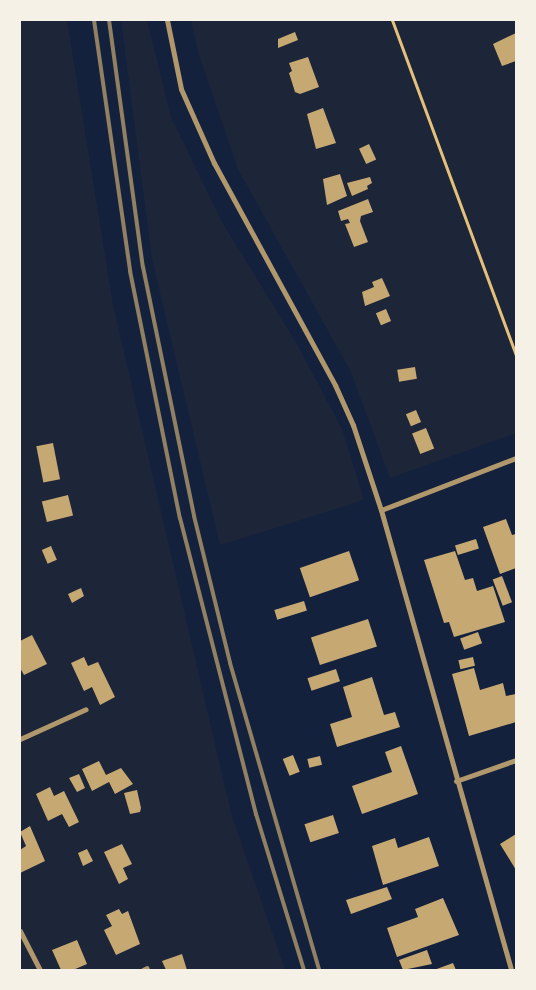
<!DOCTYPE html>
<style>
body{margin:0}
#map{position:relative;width:536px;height:990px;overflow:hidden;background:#14213d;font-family:"Alegreya Sans",sans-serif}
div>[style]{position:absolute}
.green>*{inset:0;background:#1d2539}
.building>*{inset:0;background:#c6a872;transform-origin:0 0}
.path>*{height:3px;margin:-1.5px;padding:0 1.5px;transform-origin:1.5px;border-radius:1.5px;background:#e5c07b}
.minor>*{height:5px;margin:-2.5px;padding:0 2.5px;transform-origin:2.5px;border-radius:2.5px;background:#b1986c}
.rail>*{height:4px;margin:-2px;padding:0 2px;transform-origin:2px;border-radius:2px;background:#918062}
span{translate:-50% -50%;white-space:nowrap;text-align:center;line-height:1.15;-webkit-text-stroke:5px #f6f1e7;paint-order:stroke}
.frame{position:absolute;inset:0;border:21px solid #f6f1e7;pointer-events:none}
</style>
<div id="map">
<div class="green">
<i style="clip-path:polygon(20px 20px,67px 20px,113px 305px,231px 813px,285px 970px,20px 970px)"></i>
<i style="clip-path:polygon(121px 20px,147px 20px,171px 117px,222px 222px,297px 344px,342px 429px,364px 499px,355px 503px,220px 545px,152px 259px)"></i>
<i style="clip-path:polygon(191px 20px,516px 20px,516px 433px,390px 478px,351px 372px,238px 169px,198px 52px)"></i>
</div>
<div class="building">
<i style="clip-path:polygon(295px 32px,298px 40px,278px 48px,278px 39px)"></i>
<i style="clip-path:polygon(516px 33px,516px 61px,502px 66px,493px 44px)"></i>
<i style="clip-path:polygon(308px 57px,319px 87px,300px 94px,295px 92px,289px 73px,292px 71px,289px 63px)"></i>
<i style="clip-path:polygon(323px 108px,336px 143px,316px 149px,307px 114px)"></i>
<i style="left:369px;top:144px;width:17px;height:11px;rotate:65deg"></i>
<i style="clip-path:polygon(340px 174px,347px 196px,327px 205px,323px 179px)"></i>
<i style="clip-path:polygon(370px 177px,372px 183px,367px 186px,368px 189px,352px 196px,347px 183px)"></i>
<i style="clip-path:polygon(368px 199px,373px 212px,361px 216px,360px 221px,368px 242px,354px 247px,345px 224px,350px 223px,348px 219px,341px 221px,338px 211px)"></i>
<i style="clip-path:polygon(382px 278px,390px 296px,365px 306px,362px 292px,374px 287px,372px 282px)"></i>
<i style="left:386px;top:309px;width:13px;height:11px;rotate:67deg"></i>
<i style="left:415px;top:367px;width:12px;height:18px;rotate:81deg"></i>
<i style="left:416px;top:410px;width:13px;height:11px;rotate:67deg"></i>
<i style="left:426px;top:428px;width:22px;height:15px;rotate:68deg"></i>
<i style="left:53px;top:443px;width:37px;height:17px;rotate:79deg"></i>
<i style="left:68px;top:495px;width:21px;height:27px;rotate:76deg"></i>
<i style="clip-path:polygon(506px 519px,512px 535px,516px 534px,516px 568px,500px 574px,483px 527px)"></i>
<i style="left:476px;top:539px;width:10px;height:22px;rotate:73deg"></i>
<i style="left:51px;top:546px;width:15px;height:10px;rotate:67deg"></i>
<i style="left:349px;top:551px;width:31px;height:52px;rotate:71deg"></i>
<i style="clip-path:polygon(455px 551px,465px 580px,473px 578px,477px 591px,493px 586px,505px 622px,454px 637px,449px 622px,444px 623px,424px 560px)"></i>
<i style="left:502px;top:576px;width:28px;height:10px;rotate:69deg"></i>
<i style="clip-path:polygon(81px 588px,84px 596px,72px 603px,68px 594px)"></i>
<i style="left:304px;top:601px;width:10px;height:31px;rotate:73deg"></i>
<i style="left:368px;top:619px;width:29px;height:60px;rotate:72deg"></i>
<i style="left:478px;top:632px;width:12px;height:19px;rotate:70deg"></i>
<i style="clip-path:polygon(32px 635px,47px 664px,24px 675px,20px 668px,20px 641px)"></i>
<i style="clip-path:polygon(84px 657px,88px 666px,98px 662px,115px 697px,100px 705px,92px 687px,84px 691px,71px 663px)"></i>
<i style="left:473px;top:657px;width:9px;height:15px;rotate:77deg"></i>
<i style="clip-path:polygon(474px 668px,480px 690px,503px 683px,506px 696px,516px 694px,516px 722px,469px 736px,452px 674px)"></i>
<i style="left:336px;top:669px;width:13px;height:30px;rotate:72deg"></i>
<i style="clip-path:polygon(372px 677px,384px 715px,395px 712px,400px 727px,337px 747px,330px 724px,352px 717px,343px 687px)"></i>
<i style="clip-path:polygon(401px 746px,418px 794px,362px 814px,352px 786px,392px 772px,385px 752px)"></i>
<i style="left:293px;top:755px;width:18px;height:11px;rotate:68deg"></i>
<i style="left:320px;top:756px;width:9px;height:13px;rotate:77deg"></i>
<i style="clip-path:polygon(99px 761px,106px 775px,121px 768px,133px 784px,115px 794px,109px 782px,92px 791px,82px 769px)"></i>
<i style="clip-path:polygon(79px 774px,85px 788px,77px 792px,69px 778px)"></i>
<i style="clip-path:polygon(50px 787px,54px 796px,64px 791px,79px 822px,69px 827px,62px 814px,48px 821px,36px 794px)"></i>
<i style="clip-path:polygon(137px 790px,141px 808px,140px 812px,130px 814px,124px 793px)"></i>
<i style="left:333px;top:815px;width:19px;height:30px;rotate:72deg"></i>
<i style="clip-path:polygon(30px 826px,45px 861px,20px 873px,20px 850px,26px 846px,20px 832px)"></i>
<i style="clip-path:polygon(516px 834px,516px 870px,500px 844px)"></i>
<i style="clip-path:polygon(429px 837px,439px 866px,383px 885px,372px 846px,395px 838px,398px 848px)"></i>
<i style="clip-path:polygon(122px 844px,132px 864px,123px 868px,128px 879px,119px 884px,104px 852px)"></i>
<i style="clip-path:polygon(87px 849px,93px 861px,83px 866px,78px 853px)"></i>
<i style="clip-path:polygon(387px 887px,392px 899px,351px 914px,346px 900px)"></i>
<i style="clip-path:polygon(443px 898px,459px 935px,397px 957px,387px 928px,418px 917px,415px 909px)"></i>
<i style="clip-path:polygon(119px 909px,122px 914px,128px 911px,140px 944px,116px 955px,104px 930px,112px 926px,106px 915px)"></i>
<i style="clip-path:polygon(77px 940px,87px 964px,73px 970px,61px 970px,52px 950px)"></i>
<i style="clip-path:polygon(427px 950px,432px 964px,403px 970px,399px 960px)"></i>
<i style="clip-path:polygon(182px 954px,187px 970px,166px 970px,162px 961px)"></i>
<i style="clip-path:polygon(453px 963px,456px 970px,434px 970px)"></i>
</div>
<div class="path">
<i style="left:392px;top:20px;width:358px;rotate:69.7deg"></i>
</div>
<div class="minor">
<i style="left:167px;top:20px;width:70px;rotate:78.5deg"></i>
<i style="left:181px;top:89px;width:81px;rotate:66deg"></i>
<i style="left:214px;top:163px;width:253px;rotate:61.4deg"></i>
<i style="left:335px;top:385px;width:44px;rotate:65.8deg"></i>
<i style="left:353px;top:425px;width:89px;rotate:71.8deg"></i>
<i style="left:381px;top:510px;width:478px;rotate:74.2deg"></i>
<i style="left:381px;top:510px;width:145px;rotate:-21.1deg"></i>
<i style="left:20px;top:739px;width:72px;rotate:-24.4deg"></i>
<i style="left:456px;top:781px;width:64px;rotate:-19.3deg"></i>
<i style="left:20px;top:931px;width:44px;rotate:62.9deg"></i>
<i style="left:143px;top:970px;width:4px;rotate:-27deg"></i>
</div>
<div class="rail">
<i style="left:94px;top:20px;width:254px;rotate:81.8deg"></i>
<i style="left:130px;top:271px;width:252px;rotate:78.6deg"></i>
<i style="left:180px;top:518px;width:306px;rotate:75.6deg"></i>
<i style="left:256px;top:814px;width:163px;rotate:72.9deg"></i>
<i style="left:109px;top:20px;width:249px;rotate:82.2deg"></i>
<i style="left:143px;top:267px;width:254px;rotate:78.4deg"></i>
<i style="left:194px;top:516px;width:151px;rotate:76.2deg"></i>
<i style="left:230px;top:663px;width:320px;rotate:73.8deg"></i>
</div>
<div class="frame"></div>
</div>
